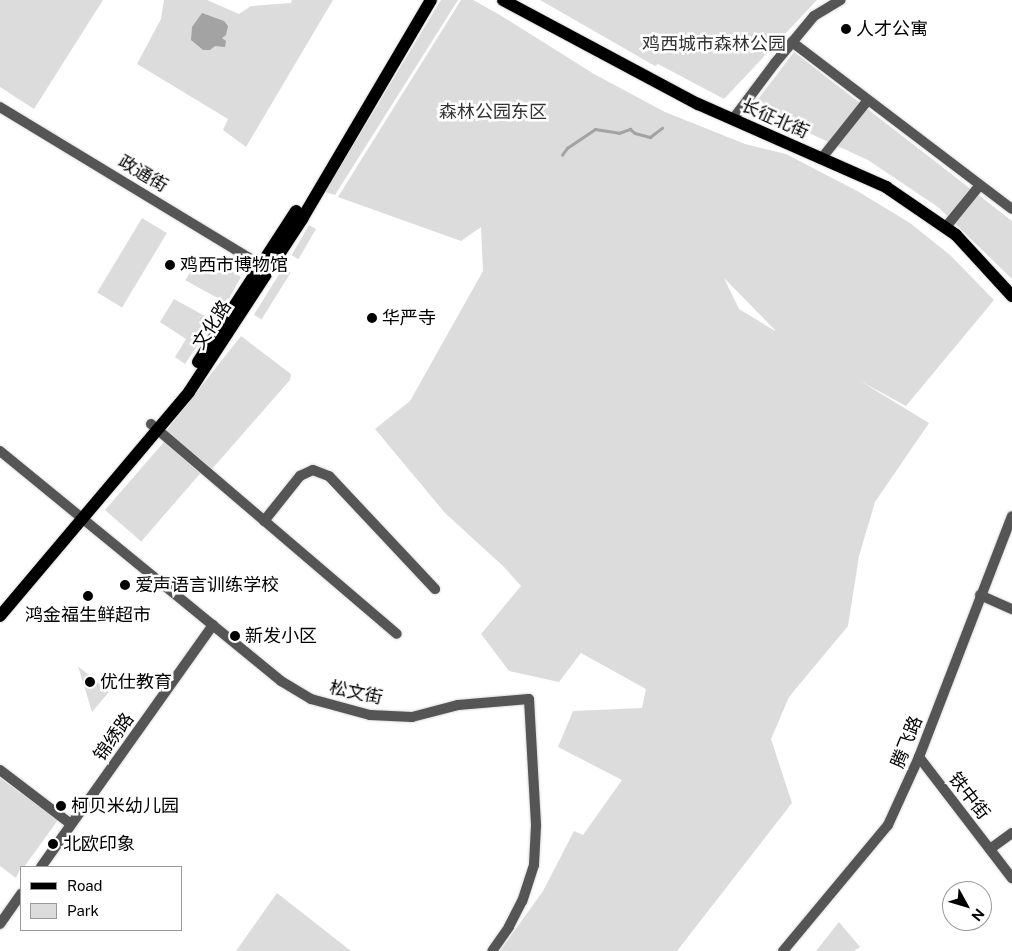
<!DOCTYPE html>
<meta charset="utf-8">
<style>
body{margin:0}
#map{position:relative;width:1012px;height:951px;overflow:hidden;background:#fff;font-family:"Public Sans","Noto Sans SC",sans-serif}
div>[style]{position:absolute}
.green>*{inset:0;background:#dcdcdc;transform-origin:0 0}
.water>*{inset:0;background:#a3a3a3}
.stream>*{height:2.5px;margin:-1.25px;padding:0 1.25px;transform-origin:1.25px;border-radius:1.25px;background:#a3a3a3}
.roads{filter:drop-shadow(0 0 1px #dbdbdb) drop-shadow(0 0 1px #dbdbdb)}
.minor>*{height:10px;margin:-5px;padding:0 5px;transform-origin:5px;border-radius:5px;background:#555}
.major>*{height:12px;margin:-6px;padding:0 6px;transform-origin:6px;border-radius:6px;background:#000}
.dots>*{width:14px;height:14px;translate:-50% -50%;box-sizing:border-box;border:2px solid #fff;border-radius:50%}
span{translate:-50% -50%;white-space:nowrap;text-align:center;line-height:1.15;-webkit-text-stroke:5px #fff;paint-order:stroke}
.poi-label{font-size:18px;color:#000}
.left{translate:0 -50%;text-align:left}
.park-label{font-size:18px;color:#333}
.street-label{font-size:18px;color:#000}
.legend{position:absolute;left:20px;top:866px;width:162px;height:65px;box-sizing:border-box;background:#fff;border:1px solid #999;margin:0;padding:6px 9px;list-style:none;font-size:15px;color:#000}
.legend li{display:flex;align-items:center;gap:10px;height:25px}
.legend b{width:25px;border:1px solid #999}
.north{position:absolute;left:942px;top:881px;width:50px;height:50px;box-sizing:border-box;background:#fff;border:1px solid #999;border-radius:50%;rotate:129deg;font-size:14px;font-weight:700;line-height:20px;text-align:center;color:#000}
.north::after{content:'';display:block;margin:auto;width:18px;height:22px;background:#000;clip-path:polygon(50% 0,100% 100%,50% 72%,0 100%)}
</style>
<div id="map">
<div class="green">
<i style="clip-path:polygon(0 0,103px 0,34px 109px,0 87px)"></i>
<i style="clip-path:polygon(164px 0,207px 0,239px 14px,251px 6px,291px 3px,292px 0,333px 0,246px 147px,223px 130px,228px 119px,137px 64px,161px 19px)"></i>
<i style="clip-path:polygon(441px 0,458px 0,335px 195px,325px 192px)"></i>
<i style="clip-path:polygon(evenodd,461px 0,473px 0,500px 15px,594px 74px,665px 112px,745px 144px,786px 154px,859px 192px,910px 223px,950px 255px,994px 300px,906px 406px,860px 381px,929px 423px,875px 502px,859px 556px,848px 626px,789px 697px,771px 739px,792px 803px,677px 951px,500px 951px,543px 891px,574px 831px,583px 835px,622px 780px,558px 747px,573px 711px,642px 708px,646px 689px,581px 653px,559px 682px,509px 671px,481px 634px,521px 586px,504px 567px,445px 513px,375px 429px,410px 401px,483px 271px,481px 227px,461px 241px,338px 197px,461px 0,724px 278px,775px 330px,775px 331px,739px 309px,724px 278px)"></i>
<i style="clip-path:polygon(540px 0,817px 0,724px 99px,658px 64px,655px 66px)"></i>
<i style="clip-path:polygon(794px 52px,1012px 221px,1012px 279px,938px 207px,868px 160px,752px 107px)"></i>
<i style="left:142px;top:218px;width:29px;height:87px;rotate:31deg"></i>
<i style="left:309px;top:225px;width:8px;height:35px;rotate:30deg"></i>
<i style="left:200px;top:254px;width:47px;height:30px;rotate:29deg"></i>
<i style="left:283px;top:268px;width:9px;height:55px;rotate:32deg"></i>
<i style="clip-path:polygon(174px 299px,214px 321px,185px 364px,175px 357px,186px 339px,160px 322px)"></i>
<i style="clip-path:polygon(241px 336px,291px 374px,290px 380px,212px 469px,166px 431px)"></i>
<i style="left:164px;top:442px;width:48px;height:90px;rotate:41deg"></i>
<i style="clip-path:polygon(78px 666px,109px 692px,92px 712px)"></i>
<i style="clip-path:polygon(0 778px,58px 820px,24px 867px,21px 867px,16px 878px,0 866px)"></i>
<i style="clip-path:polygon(277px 893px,351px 951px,236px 951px)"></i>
<i style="clip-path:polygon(839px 922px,860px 947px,854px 951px,816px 951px)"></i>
</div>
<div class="water">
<i style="clip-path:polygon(202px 13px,224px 21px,228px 26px,226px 35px,222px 38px,226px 41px,225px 47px,215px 46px,210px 50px,203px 50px,191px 40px,192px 27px)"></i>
</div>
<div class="stream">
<i style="left:562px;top:155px;width:9px;rotate:-54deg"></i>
<i style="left:567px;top:148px;width:34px;rotate:-34deg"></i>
<i style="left:595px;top:129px;width:24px;rotate:9deg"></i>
<i style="left:619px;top:133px;width:12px;rotate:-20deg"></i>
<i style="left:630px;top:129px;width:6px;rotate:39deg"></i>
<i style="left:635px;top:133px;width:16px;rotate:15deg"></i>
<i style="left:650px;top:137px;width:15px;rotate:-37deg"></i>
</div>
<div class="roads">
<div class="minor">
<i style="left:792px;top:42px;width:276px;rotate:37.2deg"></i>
<i style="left:0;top:107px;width:311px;rotate:31.2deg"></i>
<i style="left:733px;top:119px;width:70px;rotate:-53.1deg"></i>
<i style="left:775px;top:63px;width:61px;rotate:-50.3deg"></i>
<i style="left:814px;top:16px;width:31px;rotate:-31deg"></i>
<i style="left:821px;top:159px;width:75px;rotate:-51.5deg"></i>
<i style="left:945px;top:228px;width:55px;rotate:-50.9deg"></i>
<i style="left:151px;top:424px;width:323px;rotate:40.5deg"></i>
<i style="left:0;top:451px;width:363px;rotate:39.3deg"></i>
<i style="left:281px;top:681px;width:35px;rotate:31deg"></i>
<i style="left:311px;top:699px;width:61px;rotate:15.2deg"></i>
<i style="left:370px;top:715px;width:42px;rotate:2.7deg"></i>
<i style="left:412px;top:717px;width:48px;rotate:-14.6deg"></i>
<i style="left:458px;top:705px;width:71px;rotate:-4.8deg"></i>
<i style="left:529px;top:699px;width:127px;rotate:86.8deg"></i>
<i style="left:536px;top:826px;width:39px;rotate:93deg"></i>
<i style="left:534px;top:865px;width:38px;rotate:108deg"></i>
<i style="left:522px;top:901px;width:29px;rotate:117deg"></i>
<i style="left:509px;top:927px;width:29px;rotate:125deg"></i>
<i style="left:264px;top:521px;width:58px;rotate:-51.3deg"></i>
<i style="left:300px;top:476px;width:14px;rotate:-25deg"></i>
<i style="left:313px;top:470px;width:17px;rotate:21deg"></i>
<i style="left:329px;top:476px;width:155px;rotate:46.8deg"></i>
<i style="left:980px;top:595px;width:35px;rotate:24deg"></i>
<i style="left:919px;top:757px;width:153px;rotate:52.5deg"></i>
<i style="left:0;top:770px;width:89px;rotate:37.3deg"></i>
<i style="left:990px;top:849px;width:27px;rotate:-36deg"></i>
<i style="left:41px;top:867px;width:297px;rotate:-54.6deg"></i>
<i style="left:0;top:924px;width:37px;rotate:-55deg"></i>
<i style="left:783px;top:951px;width:164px;rotate:-50.2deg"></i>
<i style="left:888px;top:825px;width:75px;rotate:-65.5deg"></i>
<i style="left:919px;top:757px;width:258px;rotate:-68.9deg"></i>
</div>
<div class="major">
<i style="left:503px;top:0;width:221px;rotate:28.1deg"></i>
<i style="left:698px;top:104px;width:206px;rotate:23.8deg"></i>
<i style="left:886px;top:187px;width:85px;rotate:34.4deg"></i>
<i style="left:956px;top:235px;width:83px;rotate:47.4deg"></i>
<i style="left:198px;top:362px;width:180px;rotate:-57deg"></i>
<i style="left:0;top:616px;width:293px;rotate:-49.8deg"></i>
<i style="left:189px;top:392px;width:207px;rotate:-56.8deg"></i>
<i style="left:302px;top:219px;width:254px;rotate:-59.5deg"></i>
</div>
</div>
<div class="dots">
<i style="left:846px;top:29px;background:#000"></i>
<i style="left:170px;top:265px;background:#000"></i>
<i style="left:372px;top:318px;background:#000"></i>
<i style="left:125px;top:585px;background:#000"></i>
<i style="left:88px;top:596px;background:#000"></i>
<i style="left:235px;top:636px;background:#000"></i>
<i style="left:90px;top:682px;background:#000"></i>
<i style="left:61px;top:806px;background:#000"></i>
<i style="left:53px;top:844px;background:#000"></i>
</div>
<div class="poi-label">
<span class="left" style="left:856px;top:29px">人才公寓</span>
<span class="left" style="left:180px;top:265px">鸡西市博物馆</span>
<span class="left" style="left:382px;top:318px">华严寺</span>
<span class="left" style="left:135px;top:585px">爱声语言训练学校</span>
<span style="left:88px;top:615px">鸿金福生鲜超市</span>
<span class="left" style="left:245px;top:636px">新发小区</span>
<span class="left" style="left:100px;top:682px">优仕教育</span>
<span class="left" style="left:71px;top:806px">柯贝米幼儿园</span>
<span class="left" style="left:63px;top:844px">北欧印象</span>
</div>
<div class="park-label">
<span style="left:714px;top:44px">鸡西城市森林公园</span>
<span style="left:493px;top:112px">森林公园东区</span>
</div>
<div class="street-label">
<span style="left:775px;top:119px;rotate:24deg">长征北街</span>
<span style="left:143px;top:174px;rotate:31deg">政通街</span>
<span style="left:212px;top:325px;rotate:-57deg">文化路</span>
<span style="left:356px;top:693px;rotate:12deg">松文街</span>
<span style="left:114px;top:737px;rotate:-54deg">锦绣路</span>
<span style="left:907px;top:742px;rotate:-68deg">腾飞路</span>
<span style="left:969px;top:796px;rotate:52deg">铁中街</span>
</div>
<ul class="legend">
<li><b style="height:6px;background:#000"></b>Road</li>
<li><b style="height:14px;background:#dcdcdc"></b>Park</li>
</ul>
<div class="north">N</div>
</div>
